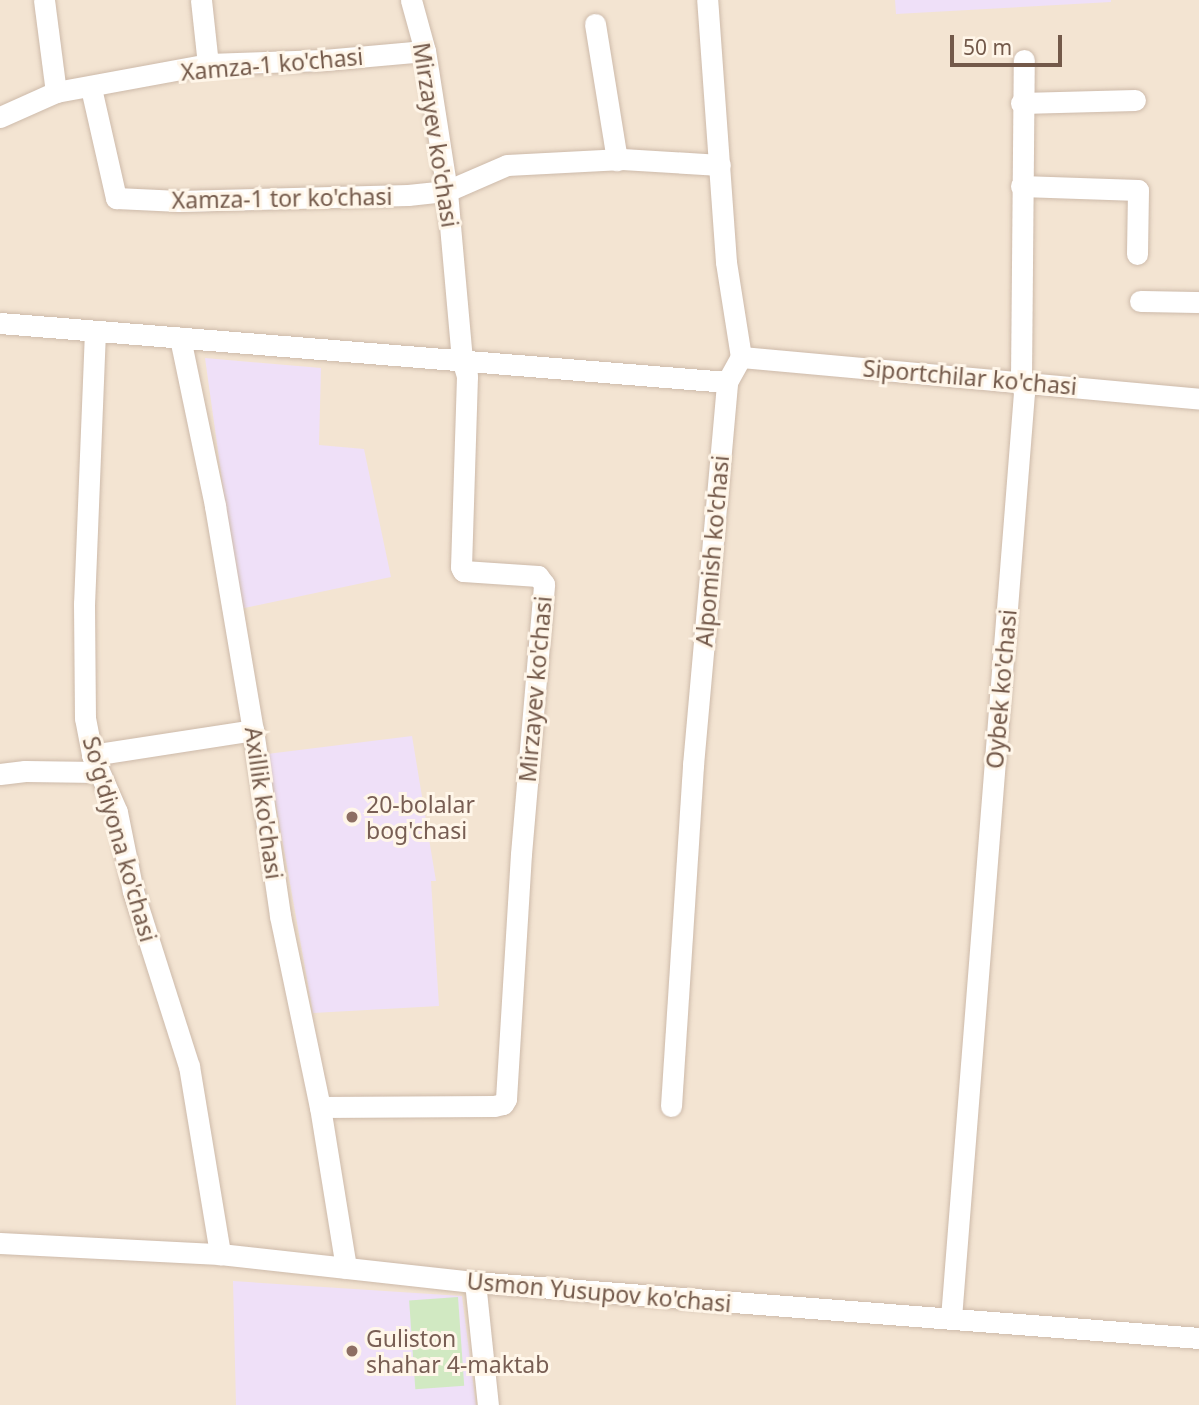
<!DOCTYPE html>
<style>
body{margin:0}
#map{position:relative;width:1199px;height:1405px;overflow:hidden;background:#fcf2e3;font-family:"Noto Sans",sans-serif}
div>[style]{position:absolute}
.residential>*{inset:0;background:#f3e4d2;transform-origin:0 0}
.education>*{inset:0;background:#efe0f8}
.green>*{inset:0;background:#d1e9c2;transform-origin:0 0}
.roads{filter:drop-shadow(0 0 2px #cdbaaa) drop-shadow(0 0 2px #cdbaaa)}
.minor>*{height:21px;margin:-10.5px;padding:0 10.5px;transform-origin:10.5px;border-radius:10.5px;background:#fff}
.dots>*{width:19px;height:19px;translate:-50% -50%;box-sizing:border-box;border:4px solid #fff6e9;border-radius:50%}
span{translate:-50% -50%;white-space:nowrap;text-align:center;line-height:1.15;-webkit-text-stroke:6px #fff6e9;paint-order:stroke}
.street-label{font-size:23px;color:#73594a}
.education-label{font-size:23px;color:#785e54}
.left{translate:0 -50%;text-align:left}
.scale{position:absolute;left:950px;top:35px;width:112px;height:32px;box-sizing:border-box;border:4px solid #73594a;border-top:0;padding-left:9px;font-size:21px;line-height:24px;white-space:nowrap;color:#73594a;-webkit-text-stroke:5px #fff6e9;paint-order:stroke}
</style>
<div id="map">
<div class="residential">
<i style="left:0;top:0;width:1199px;height:1405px"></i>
</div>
<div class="education">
<i style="clip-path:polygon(895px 0,1111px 0,1111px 2px,896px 14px)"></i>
<i style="clip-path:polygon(205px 358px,321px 368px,319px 445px,364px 449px,391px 577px,240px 609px)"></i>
<i style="clip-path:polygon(412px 736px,436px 881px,431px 881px,439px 1006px,313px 1013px,267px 754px)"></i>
<i style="clip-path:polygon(233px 1281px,462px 1296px,476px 1405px,236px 1405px)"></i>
</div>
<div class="green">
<i style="left:458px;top:1297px;width:89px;height:49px;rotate:86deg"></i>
</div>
<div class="roads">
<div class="minor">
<i style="left:44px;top:0;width:93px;rotate:82.6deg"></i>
<i style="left:201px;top:0;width:64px;rotate:83.8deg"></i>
<i style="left:595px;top:24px;width:138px;rotate:80.8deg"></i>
<i style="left:91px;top:88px;width:113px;rotate:77.2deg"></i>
<i style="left:116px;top:198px;width:63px;rotate:2.7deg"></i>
<i style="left:179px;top:201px;width:229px;rotate:-1.5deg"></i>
<i style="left:408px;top:195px;width:39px;rotate:-6deg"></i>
<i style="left:447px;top:191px;width:65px;rotate:-23.4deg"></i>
<i style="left:507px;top:165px;width:115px;rotate:-3deg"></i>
<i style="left:622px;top:159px;width:98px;rotate:3.5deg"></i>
<i style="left:1021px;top:103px;width:114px;rotate:-1.5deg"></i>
<i style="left:0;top:117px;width:61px;rotate:-24.1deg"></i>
<i style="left:56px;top:92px;width:155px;rotate:-10.4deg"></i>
<i style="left:208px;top:64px;width:116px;rotate:-2deg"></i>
<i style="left:324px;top:60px;width:101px;rotate:-5.1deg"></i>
<i style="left:1021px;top:186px;width:117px;rotate:2deg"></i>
<i style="left:1138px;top:190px;width:64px;rotate:90.9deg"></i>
<i style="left:1140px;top:301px;width:59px;rotate:1deg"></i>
<i style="left:0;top:323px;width:729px;rotate:4.64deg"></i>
<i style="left:95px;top:331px;width:273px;rotate:92.3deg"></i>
<i style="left:84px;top:604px;width:114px;rotate:89.5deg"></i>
<i style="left:85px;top:718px;width:38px;rotate:79deg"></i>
<i style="left:92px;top:755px;width:62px;rotate:66.3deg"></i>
<i style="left:117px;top:812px;width:81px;rotate:78.6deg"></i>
<i style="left:133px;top:891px;width:184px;rotate:72.3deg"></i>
<i style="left:189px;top:1066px;width:191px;rotate:80.6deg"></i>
<i style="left:180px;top:338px;width:172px;rotate:78.2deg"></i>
<i style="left:215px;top:506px;width:227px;rotate:80.4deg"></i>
<i style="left:253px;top:730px;width:188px;rotate:81.7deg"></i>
<i style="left:280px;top:916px;width:195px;rotate:78.2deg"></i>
<i style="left:320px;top:1107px;width:163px;rotate:80.8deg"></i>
<i style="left:741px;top:357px;width:460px;rotate:5.2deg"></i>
<i style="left:92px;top:755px;width:163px;rotate:-8.8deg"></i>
<i style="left:0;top:774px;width:25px;rotate:-7deg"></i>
<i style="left:25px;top:771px;width:73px;rotate:0.8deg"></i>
<i style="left:671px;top:1106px;width:342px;rotate:-86.3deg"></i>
<i style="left:693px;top:765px;width:385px;rotate:-84.9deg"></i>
<i style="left:727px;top:382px;width:29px;rotate:-61deg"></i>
<i style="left:741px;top:357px;width:96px;rotate:-99deg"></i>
<i style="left:726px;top:262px;width:263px;rotate:-94.1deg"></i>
<i style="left:320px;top:1107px;width:174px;rotate:-0.3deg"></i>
<i style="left:494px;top:1106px;width:9px;rotate:-13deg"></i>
<i style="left:503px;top:1104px;width:6px;rotate:-59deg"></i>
<i style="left:506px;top:1099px;width:245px;rotate:-86.5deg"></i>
<i style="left:521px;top:854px;width:271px;rotate:-85.1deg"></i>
<i style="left:544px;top:584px;width:10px;rotate:-127deg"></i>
<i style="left:538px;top:576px;width:75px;rotate:-176.2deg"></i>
<i style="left:463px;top:571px;width:4px;rotate:-117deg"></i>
<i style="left:461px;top:567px;width:191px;rotate:-88.2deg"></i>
<i style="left:467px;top:376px;width:17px;rotate:-107deg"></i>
<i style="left:462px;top:360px;width:170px;rotate:-95.1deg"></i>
<i style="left:447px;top:191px;width:142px;rotate:-98.9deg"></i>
<i style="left:425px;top:51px;width:53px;rotate:-105.4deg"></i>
<i style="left:0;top:1243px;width:220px;rotate:2.9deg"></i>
<i style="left:220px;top:1254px;width:257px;rotate:6.3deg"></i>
<i style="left:475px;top:1282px;width:726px;rotate:4.42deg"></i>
<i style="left:475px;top:1282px;width:124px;rotate:84deg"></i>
<i style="left:951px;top:1318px;width:928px;rotate:-85.49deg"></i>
<i style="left:1024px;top:393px;width:13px;rotate:-103deg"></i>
<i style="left:1021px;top:380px;width:320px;rotate:-89.5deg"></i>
</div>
</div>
<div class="dots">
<i style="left:352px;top:817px;background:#8d6e63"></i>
<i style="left:352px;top:1351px;background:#8d6e63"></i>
</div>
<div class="street-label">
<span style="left:272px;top:64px;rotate:-5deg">Xamza-1 ko'chasi</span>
<span style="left:436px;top:135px;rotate:81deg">Mirzayev ko'chasi</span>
<span style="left:282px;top:198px;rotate:-1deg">Xamza-1 tor ko'chasi</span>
<span style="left:970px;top:377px;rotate:5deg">Siportchilar ko'chasi</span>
<span style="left:712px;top:551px;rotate:-85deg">Alpomish ko'chasi</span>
<span style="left:535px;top:689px;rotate:-85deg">Mirzayev ko'chasi</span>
<span style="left:1001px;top:689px;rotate:-85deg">Oybek ko'chasi</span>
<span style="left:264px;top:803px;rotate:82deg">Axillik ko'chasi</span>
<span style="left:120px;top:839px;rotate:74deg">So'g'diyona ko'chasi</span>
<span style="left:599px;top:1292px;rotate:5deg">Usmon Yusupov ko'chasi</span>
</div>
<div class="education-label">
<span class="left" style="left:366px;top:817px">20-bolalar<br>bog'chasi</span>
<span class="left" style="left:366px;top:1351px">Guliston<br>shahar 4-maktab</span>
</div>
<div class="scale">50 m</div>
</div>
